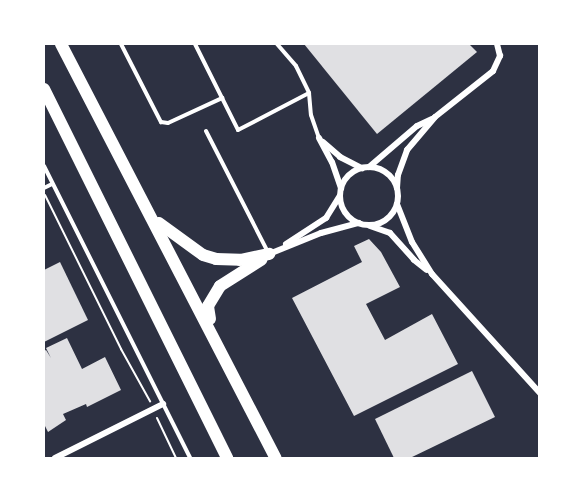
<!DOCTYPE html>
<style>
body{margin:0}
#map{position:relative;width:583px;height:502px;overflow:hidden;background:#2d3142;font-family:Overpass,sans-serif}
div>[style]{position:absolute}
.building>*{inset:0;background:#e0e0e3}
.path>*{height:2px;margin:-1px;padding:0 1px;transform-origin:1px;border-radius:1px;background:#fff}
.service>*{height:4px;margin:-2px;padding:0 2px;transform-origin:2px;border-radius:2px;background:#fff}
.minor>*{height:6px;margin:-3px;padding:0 3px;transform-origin:3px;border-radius:3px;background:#fff}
.minor>.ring{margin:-3px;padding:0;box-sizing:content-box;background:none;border:6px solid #fff;border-radius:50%}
.trunk>*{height:12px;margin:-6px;padding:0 6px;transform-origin:6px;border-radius:6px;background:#fff}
span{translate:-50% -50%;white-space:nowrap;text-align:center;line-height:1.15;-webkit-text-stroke:4.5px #fff;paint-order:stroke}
.frame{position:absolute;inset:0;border:45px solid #fff;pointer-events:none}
</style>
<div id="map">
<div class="building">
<i style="clip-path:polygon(304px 44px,469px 44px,477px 52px,377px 134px)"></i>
<i style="clip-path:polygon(369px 239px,381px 252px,400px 287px,366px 304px,385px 340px,432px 314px,458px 364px,354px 416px,292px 298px,362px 262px,354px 246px)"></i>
<i style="clip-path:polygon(60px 262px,88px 320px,44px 342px,44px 270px)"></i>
<i style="clip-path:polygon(67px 338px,82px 369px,105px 357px,121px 390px,87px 407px,86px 404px,63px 414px,66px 420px,48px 432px,44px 424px,44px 351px,46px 350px,51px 358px,46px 348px)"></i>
<i style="clip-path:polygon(472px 371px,495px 417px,410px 458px,394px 458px,375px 419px)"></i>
</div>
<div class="path">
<i style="left:45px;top:195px;width:172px;rotate:63.7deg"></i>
<i style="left:121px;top:349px;width:60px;rotate:60.9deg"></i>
<i style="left:157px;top:418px;width:44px;rotate:64.6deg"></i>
</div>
<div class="service">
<i style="left:121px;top:44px;width:88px;rotate:62.9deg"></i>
<i style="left:161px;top:122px;width:7px;rotate:8deg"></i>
<i style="left:168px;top:123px;width:60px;rotate:-24.8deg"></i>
<i style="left:195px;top:44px;width:96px;rotate:63.4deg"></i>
<i style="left:238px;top:130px;width:80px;rotate:-27.5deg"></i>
<i style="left:309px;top:93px;width:22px;rotate:85deg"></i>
<i style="left:311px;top:115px;width:24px;rotate:71deg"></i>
<i style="left:277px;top:44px;width:29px;rotate:49deg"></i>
<i style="left:296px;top:66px;width:30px;rotate:64deg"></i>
<i style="left:206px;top:131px;width:134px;rotate:62.9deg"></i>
<i style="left:44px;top:166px;width:326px;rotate:63.4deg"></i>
<i style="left:44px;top:188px;width:9px;rotate:-27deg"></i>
</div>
<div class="minor">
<i style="left:319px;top:138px;width:27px;rotate:62deg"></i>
<i style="left:332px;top:162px;width:28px;rotate:71deg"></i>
<i style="left:323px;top:142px;width:23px;rotate:41deg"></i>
<i style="left:340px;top:157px;width:25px;rotate:27deg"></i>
<i style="left:369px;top:167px;width:63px;rotate:-40.5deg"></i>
<i style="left:417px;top:126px;width:17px;rotate:-25deg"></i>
<i class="ring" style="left:340px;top:167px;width:52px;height:52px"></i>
<i style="left:397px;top:188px;width:13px;rotate:-86deg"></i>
<i style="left:398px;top:175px;width:27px;rotate:-70deg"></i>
<i style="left:407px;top:150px;width:43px;rotate:-49.7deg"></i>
<i style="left:435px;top:117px;width:74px;rotate:-38.4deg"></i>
<i style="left:493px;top:71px;width:17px;rotate:-65deg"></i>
<i style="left:500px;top:56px;width:12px;rotate:-104deg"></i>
<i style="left:397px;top:204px;width:41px;rotate:68.5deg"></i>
<i style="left:412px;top:242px;width:38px;rotate:58deg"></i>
<i style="left:432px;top:274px;width:161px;rotate:47.8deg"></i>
<i style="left:370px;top:226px;width:21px;rotate:19deg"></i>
<i style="left:390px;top:233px;width:36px;rotate:48deg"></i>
<i style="left:414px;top:260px;width:16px;rotate:38deg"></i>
<i style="left:286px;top:244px;width:48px;rotate:-33deg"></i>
<i style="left:326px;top:218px;width:26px;rotate:-58deg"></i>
<i style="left:269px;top:254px;width:56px;rotate:-22deg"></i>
<i style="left:321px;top:233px;width:39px;rotate:-15deg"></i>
<i style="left:55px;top:458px;width:121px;rotate:-26.6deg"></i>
</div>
<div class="trunk">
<i style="left:61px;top:44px;width:466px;rotate:62.6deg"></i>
<i style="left:44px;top:89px;width:412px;rotate:63.6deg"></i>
<i style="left:159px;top:223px;width:54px;rotate:36deg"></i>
<i style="left:203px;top:255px;width:14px;rotate:17deg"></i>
<i style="left:216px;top:259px;width:24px;rotate:2deg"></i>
<i style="left:240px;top:260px;width:30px;rotate:-12deg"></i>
<i style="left:210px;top:319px;width:13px;rotate:-99deg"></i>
<i style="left:208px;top:306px;width:23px;rotate:-59deg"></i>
<i style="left:220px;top:286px;width:49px;rotate:-32.4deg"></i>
</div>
<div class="frame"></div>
</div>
